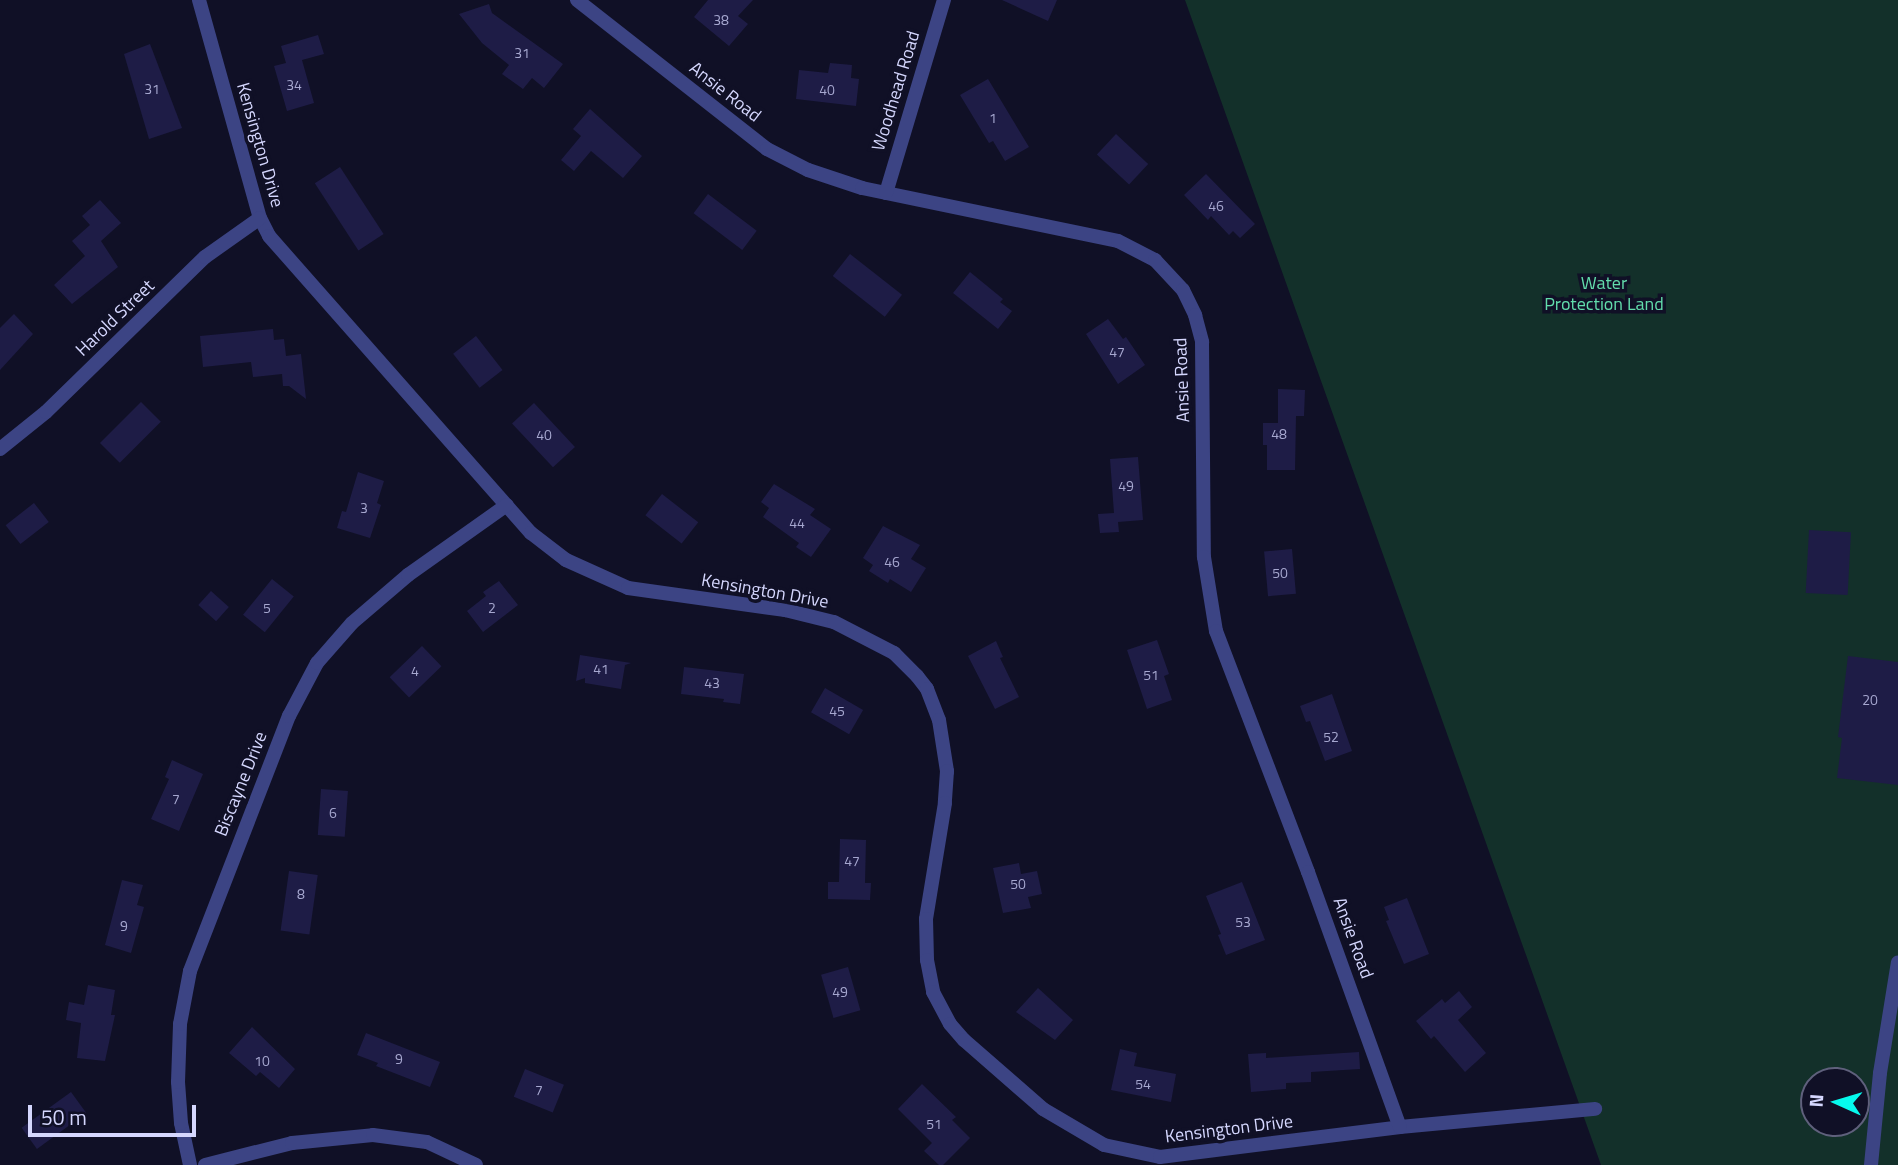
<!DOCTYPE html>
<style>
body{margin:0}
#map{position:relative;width:1898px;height:1165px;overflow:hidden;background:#101026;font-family:"Titillium Web",sans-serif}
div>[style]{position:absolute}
.green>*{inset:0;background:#13302a}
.building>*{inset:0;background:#1e1c46;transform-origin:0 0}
.minor>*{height:14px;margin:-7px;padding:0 7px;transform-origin:7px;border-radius:7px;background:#3c4484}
span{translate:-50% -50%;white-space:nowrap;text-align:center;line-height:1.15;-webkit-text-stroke:7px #101026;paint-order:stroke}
.number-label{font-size:14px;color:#a7a8d0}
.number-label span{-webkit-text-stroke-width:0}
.street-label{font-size:18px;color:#d5d7fe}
.park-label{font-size:18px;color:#62ddac}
.north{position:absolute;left:1800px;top:1067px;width:70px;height:70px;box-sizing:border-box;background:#101026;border:2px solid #5f607c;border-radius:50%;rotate:274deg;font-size:19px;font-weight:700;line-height:28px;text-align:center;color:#d5d7fe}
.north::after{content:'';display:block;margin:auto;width:24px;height:32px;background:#06faed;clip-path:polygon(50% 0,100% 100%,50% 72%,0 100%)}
.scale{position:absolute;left:28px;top:1105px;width:168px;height:32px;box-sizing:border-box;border:4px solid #d5d7fe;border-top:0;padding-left:9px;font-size:21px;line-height:24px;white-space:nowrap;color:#d5d7fe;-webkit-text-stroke:5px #101026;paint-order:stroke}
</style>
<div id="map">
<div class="green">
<i style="clip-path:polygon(evenodd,1185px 0,1898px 0,1898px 1165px,1601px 1165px,1185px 0,1814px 1081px,1856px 1081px,1856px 1123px,1814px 1123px,1814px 1081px)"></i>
</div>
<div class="building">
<i style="clip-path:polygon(708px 0,753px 0,738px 16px,748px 24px,729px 46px,694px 17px)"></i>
<i style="clip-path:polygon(1002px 0,1057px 0,1048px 21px)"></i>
<i style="clip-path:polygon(489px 4px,492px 13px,563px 64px,544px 88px,532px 78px,523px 89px,502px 74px,509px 65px,482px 43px,459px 14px)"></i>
<i style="clip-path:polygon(318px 35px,324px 54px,302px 60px,314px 103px,287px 111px,274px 66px,286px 63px,281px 46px)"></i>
<i style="clip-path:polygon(150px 44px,182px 128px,149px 139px,124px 54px)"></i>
<i style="clip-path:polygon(830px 63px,852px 65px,851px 78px,859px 79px,856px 106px,796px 99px,799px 70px,828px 73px)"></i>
<i style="clip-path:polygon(988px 79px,1029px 147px,1005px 161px,993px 141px,989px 143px,960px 95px)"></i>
<i style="clip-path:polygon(590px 109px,642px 156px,623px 178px,591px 151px,574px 171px,561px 160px,581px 136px,573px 129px)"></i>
<i style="left:1116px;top:134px;width:44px;height:28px;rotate:43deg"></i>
<i style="left:340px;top:167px;width:80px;height:30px;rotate:57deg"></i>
<i style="clip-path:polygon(1206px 174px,1255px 224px,1240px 238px,1233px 231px,1229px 235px,1211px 216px,1208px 220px,1184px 195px)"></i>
<i style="left:708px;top:194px;width:61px;height:24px;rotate:37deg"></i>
<i style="clip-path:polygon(100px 200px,121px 223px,101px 241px,118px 267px,72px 304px,54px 285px,85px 256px,72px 241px,90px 225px,82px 216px)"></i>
<i style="left:850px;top:254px;width:66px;height:28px;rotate:38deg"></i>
<i style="clip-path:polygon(970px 272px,1003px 299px,1000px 302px,1012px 311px,998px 329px,953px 293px)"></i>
<i style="clip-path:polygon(14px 314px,33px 334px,0 370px,0 328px)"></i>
<i style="clip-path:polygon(1108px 319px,1123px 339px,1126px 337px,1145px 365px,1118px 384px,1086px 334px)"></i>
<i style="clip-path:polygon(273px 329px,274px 340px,284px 339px,286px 356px,301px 354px,306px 399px,289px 386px,283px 386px,282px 374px,253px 377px,251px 362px,203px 367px,200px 336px)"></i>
<i style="left:476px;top:336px;width:43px;height:29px;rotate:52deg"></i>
<i style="clip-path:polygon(1278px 389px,1305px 390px,1304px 416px,1296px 416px,1295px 470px,1267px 470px,1267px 445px,1263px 445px,1263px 423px,1278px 423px)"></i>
<i style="left:141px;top:402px;width:28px;height:58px;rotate:45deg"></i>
<i style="left:534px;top:403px;width:60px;height:30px;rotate:47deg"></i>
<i style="clip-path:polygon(1138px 457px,1143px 520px,1118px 522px,1119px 532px,1100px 533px,1098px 514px,1114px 513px,1110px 459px)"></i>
<i style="clip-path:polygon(358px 472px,384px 481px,377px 503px,381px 505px,370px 538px,337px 528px,342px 511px,346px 512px)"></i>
<i style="clip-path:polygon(774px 484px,815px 509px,810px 515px,831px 529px,811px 557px,796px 547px,799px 543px,763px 517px,769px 508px,761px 502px)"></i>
<i style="left:662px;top:494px;width:46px;height:27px;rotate:38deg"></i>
<i style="left:34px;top:503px;width:24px;height:36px;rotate:52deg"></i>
<i style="clip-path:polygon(883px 526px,920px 545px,911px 559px,926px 568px,911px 592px,890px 579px,888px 583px,869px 571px,873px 565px,863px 558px)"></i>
<i style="left:1809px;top:530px;width:42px;height:63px;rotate:3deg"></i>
<i style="left:1292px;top:549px;width:45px;height:28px;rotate:85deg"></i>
<i style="left:272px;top:579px;width:28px;height:46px;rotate:39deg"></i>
<i style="clip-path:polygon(499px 581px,518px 605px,483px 632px,467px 611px,486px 596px,483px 592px)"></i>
<i style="left:211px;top:591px;width:24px;height:19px;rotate:42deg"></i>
<i style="clip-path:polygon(1157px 640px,1169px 674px,1164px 676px,1172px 700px,1147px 709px,1127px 650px)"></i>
<i style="clip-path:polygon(996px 641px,1003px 657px,1000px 658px,1019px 697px,995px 709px,968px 656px)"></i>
<i style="left:422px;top:646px;width:28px;height:45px;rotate:46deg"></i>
<i style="clip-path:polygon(580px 655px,631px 663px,625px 665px,621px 689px,585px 683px,585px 678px,576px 681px)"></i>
<i style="clip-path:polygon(1848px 656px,1898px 662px,1898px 785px,1837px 778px,1842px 738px,1838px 737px)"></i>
<i style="clip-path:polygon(684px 667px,744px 674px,740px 704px,723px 702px,724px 699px,681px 694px)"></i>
<i style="left:825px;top:688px;width:44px;height:28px;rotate:30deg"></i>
<i style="clip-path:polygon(1332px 694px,1352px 751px,1325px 761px,1310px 721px,1306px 722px,1300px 706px)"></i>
<i style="clip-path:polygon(172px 760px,203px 774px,179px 831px,151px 819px,169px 779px,165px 777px)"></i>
<i style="left:321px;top:789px;width:27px;height:46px;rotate:4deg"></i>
<i style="clip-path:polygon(840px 839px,866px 840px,865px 883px,871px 883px,870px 900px,828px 899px,828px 882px,839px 882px)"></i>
<i style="clip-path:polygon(1019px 863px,1021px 874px,1037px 871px,1042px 894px,1028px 897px,1031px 908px,1003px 913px,993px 868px)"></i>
<i style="left:289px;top:871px;width:29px;height:60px;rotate:8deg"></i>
<i style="clip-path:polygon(122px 880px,143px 885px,137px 905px,144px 907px,131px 953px,105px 945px)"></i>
<i style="clip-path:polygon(1242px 882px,1265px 940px,1226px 955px,1218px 935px,1221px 934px,1206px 896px)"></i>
<i style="clip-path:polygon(1407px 898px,1429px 954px,1404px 964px,1386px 921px,1389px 920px,1384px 907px)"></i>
<i style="left:848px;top:967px;width:45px;height:28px;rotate:74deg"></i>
<i style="clip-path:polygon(88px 985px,115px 990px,111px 1015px,115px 1015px,105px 1061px,77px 1058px,81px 1023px,66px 1020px,69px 1002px,84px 1005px)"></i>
<i style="clip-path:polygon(1038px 988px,1073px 1020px,1055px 1040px,1016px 1012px)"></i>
<i style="clip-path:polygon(1459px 991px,1472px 1007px,1458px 1020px,1486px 1053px,1465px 1072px,1434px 1036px,1431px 1039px,1416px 1021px,1442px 999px,1445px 1003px)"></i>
<i style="clip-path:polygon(252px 1027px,295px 1069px,279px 1088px,260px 1072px,256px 1076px,229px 1053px)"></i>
<i style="clip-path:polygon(366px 1033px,440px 1062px,430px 1087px,376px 1066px,378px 1063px,357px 1055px)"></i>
<i style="clip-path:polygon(1120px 1049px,1137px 1053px,1134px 1066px,1176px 1074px,1171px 1102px,1111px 1090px)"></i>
<i style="clip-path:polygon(1359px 1052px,1360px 1069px,1311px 1072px,1311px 1082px,1286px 1083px,1286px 1089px,1251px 1092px,1248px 1054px,1266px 1053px,1266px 1058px)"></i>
<i style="left:525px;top:1069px;width:42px;height:30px;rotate:22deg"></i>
<i style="clip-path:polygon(922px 1084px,956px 1117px,952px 1120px,970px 1138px,943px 1165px,939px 1165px,924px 1151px,932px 1143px,898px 1109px)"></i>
<i style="left:71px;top:1092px;width:26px;height:61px;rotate:54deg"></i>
</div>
<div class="minor">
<i style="left:199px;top:0;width:226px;rotate:74.4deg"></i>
<i style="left:260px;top:218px;width:20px;rotate:63deg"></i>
<i style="left:269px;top:236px;width:396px;rotate:48.6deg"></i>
<i style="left:531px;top:533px;width:44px;rotate:37.6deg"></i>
<i style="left:566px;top:560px;width:68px;rotate:24.3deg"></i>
<i style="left:628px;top:588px;width:159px;rotate:8deg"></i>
<i style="left:785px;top:610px;width:50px;rotate:13.8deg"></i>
<i style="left:834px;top:622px;width:68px;rotate:27.3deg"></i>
<i style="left:894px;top:653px;width:33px;rotate:45deg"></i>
<i style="left:917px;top:676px;width:16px;rotate:52deg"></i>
<i style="left:927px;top:689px;width:33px;rotate:69deg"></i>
<i style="left:939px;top:720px;width:52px;rotate:81.1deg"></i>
<i style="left:947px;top:771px;width:32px;rotate:94deg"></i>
<i style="left:945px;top:803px;width:118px;rotate:99.3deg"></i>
<i style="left:926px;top:919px;width:41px;rotate:88.6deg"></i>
<i style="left:927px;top:960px;width:33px;rotate:79deg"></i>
<i style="left:933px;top:992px;width:36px;rotate:62deg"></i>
<i style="left:950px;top:1024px;width:21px;rotate:49deg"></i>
<i style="left:964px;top:1040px;width:105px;rotate:41.1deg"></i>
<i style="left:1043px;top:1109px;width:71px;rotate:30.5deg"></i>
<i style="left:1104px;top:1145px;width:57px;rotate:12.1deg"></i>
<i style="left:1160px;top:1157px;width:242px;rotate:-7.1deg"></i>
<i style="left:1400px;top:1127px;width:196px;rotate:-5.3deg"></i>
<i style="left:577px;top:0;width:241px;rotate:38.1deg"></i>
<i style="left:767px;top:149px;width:46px;rotate:27.1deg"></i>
<i style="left:808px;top:170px;width:57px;rotate:18.4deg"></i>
<i style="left:862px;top:188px;width:261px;rotate:11.7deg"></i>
<i style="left:1118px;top:241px;width:42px;rotate:27.2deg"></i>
<i style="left:1155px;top:260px;width:41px;rotate:47deg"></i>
<i style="left:1183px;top:290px;width:28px;rotate:64deg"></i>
<i style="left:1195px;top:315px;width:28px;rotate:75deg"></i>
<i style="left:1202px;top:342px;width:215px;rotate:89.5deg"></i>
<i style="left:1204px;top:557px;width:75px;rotate:80.8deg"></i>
<i style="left:1216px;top:631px;width:258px;rotate:69.1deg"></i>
<i style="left:1308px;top:872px;width:271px;rotate:70.2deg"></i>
<i style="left:886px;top:193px;width:202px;rotate:-73.3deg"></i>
<i style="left:0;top:449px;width:59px;rotate:-38.8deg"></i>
<i style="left:46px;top:412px;width:222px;rotate:-44.3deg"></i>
<i style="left:205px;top:257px;width:67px;rotate:-35.3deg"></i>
<i style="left:190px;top:1165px;width:43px;rotate:-102.1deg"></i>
<i style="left:181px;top:1123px;width:41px;rotate:-94.2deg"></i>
<i style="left:178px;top:1082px;width:58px;rotate:-88deg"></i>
<i style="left:180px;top:1024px;width:54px;rotate:-79.3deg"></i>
<i style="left:190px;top:971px;width:274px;rotate:-68.8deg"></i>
<i style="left:289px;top:716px;width:60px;rotate:-62.2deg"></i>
<i style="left:317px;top:663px;width:53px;rotate:-48.8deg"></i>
<i style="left:352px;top:623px;width:74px;rotate:-40.6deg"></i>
<i style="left:408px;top:575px;width:121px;rotate:-35.3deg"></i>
<i style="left:205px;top:1165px;width:90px;rotate:-14.2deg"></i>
<i style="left:292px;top:1143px;width:81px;rotate:-5.6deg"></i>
<i style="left:373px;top:1135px;width:54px;rotate:7.4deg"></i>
<i style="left:427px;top:1142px;width:54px;rotate:25.1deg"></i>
<i style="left:1871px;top:1165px;width:92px;rotate:-84.4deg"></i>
<i style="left:1880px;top:1073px;width:112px;rotate:-80.8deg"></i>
</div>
<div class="number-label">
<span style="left:721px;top:20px">38</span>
<span style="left:522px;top:53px">31</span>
<span style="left:294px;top:85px">34</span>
<span style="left:152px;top:89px">31</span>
<span style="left:827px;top:90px">40</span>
<span style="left:993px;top:118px">1</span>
<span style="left:1216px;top:206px">46</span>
<span style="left:1117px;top:352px">47</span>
<span style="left:1279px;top:434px">48</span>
<span style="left:544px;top:435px">40</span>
<span style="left:1126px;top:486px">49</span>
<span style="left:364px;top:508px">3</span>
<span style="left:797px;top:523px">44</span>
<span style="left:892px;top:562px">46</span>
<span style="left:1280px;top:573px">50</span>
<span style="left:267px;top:608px">5</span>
<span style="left:492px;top:608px">2</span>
<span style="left:601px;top:669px">41</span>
<span style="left:415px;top:671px">4</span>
<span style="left:1151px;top:675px">51</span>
<span style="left:712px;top:683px">43</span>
<span style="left:1870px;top:700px">20</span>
<span style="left:837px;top:711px">45</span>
<span style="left:1331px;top:737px">52</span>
<span style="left:176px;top:799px">7</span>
<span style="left:333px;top:813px">6</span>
<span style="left:852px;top:861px">47</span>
<span style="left:1018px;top:884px">50</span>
<span style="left:301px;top:894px">8</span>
<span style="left:1243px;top:922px">53</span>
<span style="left:124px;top:926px">9</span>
<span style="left:840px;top:992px">49</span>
<span style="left:399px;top:1059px">9</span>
<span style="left:262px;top:1061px">10</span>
<span style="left:1143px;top:1084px">54</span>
<span style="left:539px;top:1090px">7</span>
<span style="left:934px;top:1124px">51</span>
</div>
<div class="street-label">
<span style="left:896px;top:91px;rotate:-73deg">Woodhead Road</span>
<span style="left:725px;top:92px;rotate:38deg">Ansie Road</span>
<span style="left:260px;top:145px;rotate:74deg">Kensington Drive</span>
<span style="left:115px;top:318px;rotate:-44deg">Harold Street</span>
<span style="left:1182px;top:380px;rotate:-92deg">Ansie Road</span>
<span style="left:765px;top:591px;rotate:10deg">Kensington Drive</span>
<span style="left:241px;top:784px;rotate:-68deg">Biscayne Drive</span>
<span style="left:1353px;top:938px;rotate:70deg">Ansie Road</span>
<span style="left:1229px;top:1129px;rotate:-7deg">Kensington Drive</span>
</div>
<div class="park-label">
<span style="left:1604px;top:294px">Water<br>Protection Land</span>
</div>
<div class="north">N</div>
<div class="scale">50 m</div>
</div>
